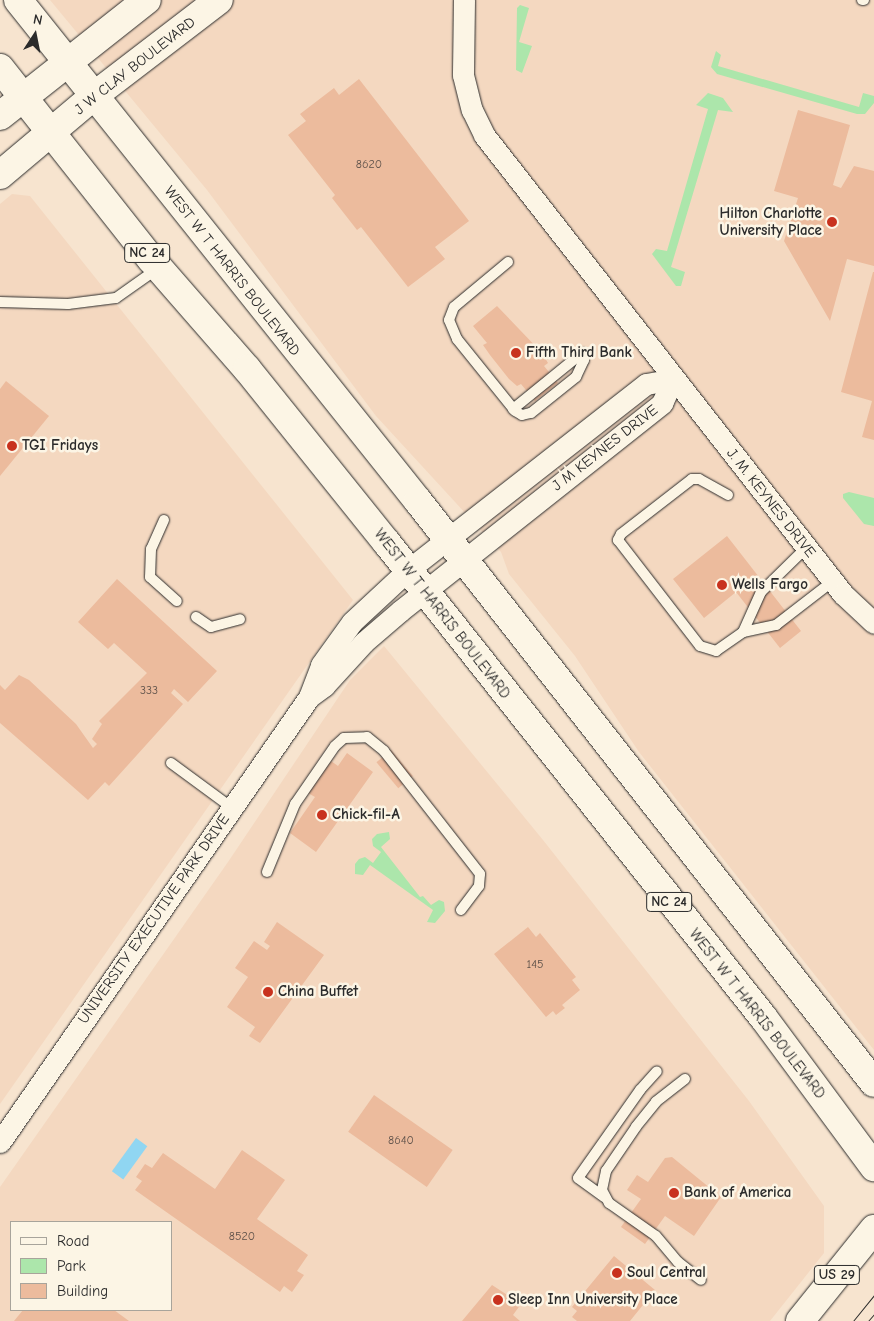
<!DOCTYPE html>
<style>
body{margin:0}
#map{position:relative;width:874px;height:1321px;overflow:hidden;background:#f7e4cf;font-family:"Comic Neue",sans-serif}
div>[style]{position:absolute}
.built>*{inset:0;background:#f4d8c0}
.green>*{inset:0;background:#ace6ab}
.water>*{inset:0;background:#90d6f2;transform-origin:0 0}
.building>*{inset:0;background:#ecbb9d;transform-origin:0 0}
.roads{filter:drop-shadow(0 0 1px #2b2b2b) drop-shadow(0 0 1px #2b2b2b)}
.lane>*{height:10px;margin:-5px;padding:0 5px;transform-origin:5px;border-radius:5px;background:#fcf5e5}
.street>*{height:21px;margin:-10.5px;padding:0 10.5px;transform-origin:10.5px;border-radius:10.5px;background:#fcf5e5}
.secondary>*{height:28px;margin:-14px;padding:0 14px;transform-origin:14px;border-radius:14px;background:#fcf5e5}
.primary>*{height:28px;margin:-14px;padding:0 14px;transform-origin:14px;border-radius:14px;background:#fcf5e5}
.tram>*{height:1px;margin:-0.5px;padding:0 0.5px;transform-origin:0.5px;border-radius:0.5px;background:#2b2b2b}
.dots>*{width:14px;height:14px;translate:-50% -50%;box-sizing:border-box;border:2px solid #fcf5e5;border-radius:50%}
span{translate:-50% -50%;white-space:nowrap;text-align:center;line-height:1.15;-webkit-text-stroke:5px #fcf5e5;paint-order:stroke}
.number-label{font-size:12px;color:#5b4f48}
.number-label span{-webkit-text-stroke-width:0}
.shield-label span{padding:1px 4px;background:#fcf5e5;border:1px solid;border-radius:4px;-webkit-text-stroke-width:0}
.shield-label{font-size:14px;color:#2b2b2b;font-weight:700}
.street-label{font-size:15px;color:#2b2b2b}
.poi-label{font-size:15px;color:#2b2b2b;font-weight:700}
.right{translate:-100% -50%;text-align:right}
.left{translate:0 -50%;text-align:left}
.legend{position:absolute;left:10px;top:1221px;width:162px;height:90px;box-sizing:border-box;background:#fcf5e5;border:1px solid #a8a49b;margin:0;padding:6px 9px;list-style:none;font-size:15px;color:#2b2b2b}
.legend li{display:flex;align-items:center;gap:10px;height:25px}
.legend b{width:25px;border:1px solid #a8a49b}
.north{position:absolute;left:10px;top:10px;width:50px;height:50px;-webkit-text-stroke:4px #fcf5e5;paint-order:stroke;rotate:11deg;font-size:14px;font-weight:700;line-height:20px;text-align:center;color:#2b2b2b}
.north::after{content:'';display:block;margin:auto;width:18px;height:22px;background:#2b2b2b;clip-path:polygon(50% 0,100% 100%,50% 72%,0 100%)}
</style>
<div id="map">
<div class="built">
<i style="clip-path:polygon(50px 0,874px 0,874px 1050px,639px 752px,575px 656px,509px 574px,501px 552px,376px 416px,207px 190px)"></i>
<i style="clip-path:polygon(12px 194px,30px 196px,353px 600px,0 1104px,0 204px)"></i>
<i style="clip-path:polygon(evenodd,384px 646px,543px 840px,749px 1101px,824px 1206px,824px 1253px,770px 1321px,0 1321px,0 1187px,228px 862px,350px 680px,384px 646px,11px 1222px,171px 1222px,171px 1310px,11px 1310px,11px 1222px)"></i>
</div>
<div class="green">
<i style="clip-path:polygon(520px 5px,529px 8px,519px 42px,532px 46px,522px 73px,516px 70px,517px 8px)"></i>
<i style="clip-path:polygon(716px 51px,721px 55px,718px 66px,859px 107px,863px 93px,874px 96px,874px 103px,865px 114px,857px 114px,717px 74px,711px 67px)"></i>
<i style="clip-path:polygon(708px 93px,723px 98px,733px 112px,718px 110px,671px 267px,685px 272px,681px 286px,676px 286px,652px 254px,656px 249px,667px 251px,708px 109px,696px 105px)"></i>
<i style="clip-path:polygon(849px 492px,874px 498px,874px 526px,864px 524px,843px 498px,843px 494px)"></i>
<i style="clip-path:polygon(389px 832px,390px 839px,381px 847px,420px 897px,423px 896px,431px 905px,439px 900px,444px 902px,445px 911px,435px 923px,427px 922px,433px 910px,370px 865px,363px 875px,355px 874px,355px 864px,359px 859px,365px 857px,373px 863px,381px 852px,373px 846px,372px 839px,377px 834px)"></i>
</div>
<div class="water">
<i style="left:136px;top:1138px;width:14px;height:41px;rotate:36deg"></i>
</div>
<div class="building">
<i style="clip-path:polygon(359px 79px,469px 221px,435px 247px,445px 259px,408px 287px,361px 227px,357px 230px,332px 198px,335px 195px,288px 135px,306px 121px,300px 114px,334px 88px,339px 95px)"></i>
<i style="clip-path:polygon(798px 110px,850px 125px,833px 185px,841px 188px,854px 166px,874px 171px,874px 266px,847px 259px,830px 321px,784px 241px,798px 198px,774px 191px)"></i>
<i style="clip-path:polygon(873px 272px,874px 272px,874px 440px,862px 437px,872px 401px,841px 392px)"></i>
<i style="clip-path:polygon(497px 306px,542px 353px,548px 363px,544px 366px,558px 383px,535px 401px,521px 384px,517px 386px,509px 379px,490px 355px,483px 345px,487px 343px,473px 326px)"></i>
<i style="clip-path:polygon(6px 381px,49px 416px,0 476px,0 389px)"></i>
<i style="clip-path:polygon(727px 536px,801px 631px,780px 648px,736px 592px,704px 618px,673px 579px)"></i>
<i style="clip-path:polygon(117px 579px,217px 671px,188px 702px,174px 689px,171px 693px,183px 704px,109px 786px,105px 782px,88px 800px,0 723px,0 685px,5px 690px,19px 675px,29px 680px,76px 724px,93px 748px,97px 744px,92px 739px,102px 724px,99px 721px,147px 673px,114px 643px,108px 649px,78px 622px)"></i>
<i style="left:391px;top:750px;width:34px;height:19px;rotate:50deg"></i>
<i style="clip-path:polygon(347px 753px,373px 772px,316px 852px,290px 833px,315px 797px,308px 793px,331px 761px,338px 766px)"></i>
<i style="clip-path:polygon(277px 922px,324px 955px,260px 1043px,249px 1036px,255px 1027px,227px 1007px,248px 977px,235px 968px,254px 941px,267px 950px,270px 946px,264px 942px)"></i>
<i style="clip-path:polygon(528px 927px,536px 937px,540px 933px,576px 977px,572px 980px,580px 990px,562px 1005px,565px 1008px,556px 1015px,553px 1011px,546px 1017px,494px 954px)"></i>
<i style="left:374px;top:1095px;width:96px;height:45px;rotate:35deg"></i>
<i style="clip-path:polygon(242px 1150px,285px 1180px,257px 1219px,308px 1255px,297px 1271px,304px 1275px,292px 1292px,284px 1286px,280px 1292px,135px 1190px,142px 1181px,136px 1177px,145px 1164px,152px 1168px,163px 1153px,215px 1189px)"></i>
<i style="clip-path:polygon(672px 1157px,721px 1197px,694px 1236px,665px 1216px,645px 1244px,621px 1227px,641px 1199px,627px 1190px,637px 1175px,648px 1182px,665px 1158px)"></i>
<i style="clip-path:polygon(614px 1256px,655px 1290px,630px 1321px,577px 1321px,572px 1317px,577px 1311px,572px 1307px)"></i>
<i style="clip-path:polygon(492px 1285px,521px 1304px,513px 1315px,520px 1321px,462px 1321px)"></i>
<i style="clip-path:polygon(23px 1310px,114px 1310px,129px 1321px,14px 1321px)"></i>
</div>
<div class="roads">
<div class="lane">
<i style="left:862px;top:0;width:2px"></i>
<i style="left:508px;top:262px;width:70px;rotate:140.2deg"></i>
<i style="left:454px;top:307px;width:14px;rotate:111deg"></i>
<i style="left:449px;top:320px;width:21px;rotate:67deg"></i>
<i style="left:457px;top:339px;width:92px;rotate:51.1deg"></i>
<i style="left:515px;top:411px;width:8px;rotate:30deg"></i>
<i style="left:522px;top:415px;width:9px;rotate:-13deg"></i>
<i style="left:531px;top:413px;width:58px;rotate:-38.7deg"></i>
<i style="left:576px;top:377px;width:19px;rotate:-65deg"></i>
<i style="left:584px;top:360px;width:7px;rotate:-106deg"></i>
<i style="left:582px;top:353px;width:89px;rotate:140.9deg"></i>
<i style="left:0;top:302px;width:68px;rotate:1.7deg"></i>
<i style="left:68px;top:304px;width:48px;rotate:-7.1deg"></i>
<i style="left:116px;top:298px;width:50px;rotate:-35.3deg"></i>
<i style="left:728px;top:495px;width:33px;rotate:-151deg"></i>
<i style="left:699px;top:479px;width:7px;rotate:180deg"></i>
<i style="left:692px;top:479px;width:90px;rotate:142.2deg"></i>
<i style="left:621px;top:534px;width:7px;rotate:117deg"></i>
<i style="left:618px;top:540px;width:134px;rotate:52.3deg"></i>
<i style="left:700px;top:646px;width:17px;rotate:17deg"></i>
<i style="left:716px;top:651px;width:33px;rotate:-35deg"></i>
<i style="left:743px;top:632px;width:34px;rotate:-12deg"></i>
<i style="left:776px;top:625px;width:72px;rotate:-37.7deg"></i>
<i style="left:164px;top:520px;width:32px;rotate:114deg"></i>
<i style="left:151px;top:549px;width:28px;rotate:92deg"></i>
<i style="left:150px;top:577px;width:36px;rotate:42deg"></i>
<i style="left:196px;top:617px;width:18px;rotate:34deg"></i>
<i style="left:211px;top:627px;width:30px;rotate:-15deg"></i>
<i style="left:743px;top:632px;width:44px;rotate:-65.8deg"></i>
<i style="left:761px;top:592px;width:63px;rotate:-44.4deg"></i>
<i style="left:171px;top:763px;width:76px;rotate:36.4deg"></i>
<i style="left:267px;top:872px;width:74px;rotate:-67.6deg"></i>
<i style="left:295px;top:804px;width:70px;rotate:-55.4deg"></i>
<i style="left:335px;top:746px;width:12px;rotate:-42deg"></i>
<i style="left:344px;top:738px;width:23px;rotate:-2deg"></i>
<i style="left:367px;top:737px;width:22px;rotate:39deg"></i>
<i style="left:384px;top:751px;width:156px;rotate:52deg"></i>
<i style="left:480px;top:874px;width:12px;rotate:95deg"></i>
<i style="left:479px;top:886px;width:30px;rotate:127deg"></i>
<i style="left:685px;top:1079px;width:37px;rotate:142deg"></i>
<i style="left:656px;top:1102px;width:32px;rotate:129deg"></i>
<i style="left:636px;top:1127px;width:53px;rotate:124.3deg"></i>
<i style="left:606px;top:1171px;width:19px;rotate:102deg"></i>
<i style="left:602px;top:1190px;width:15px;rotate:62deg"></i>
<i style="left:609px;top:1203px;width:57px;rotate:35.1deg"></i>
<i style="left:656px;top:1236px;width:34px;rotate:50deg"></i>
<i style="left:678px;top:1262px;width:29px;rotate:38deg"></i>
<i style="left:604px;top:1197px;width:32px;rotate:-144deg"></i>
<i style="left:578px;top:1178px;width:108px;rotate:-54.8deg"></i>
<i style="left:640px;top:1090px;width:25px;rotate:-48deg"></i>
</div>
<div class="street">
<i style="left:464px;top:0;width:75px;rotate:90.8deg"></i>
<i style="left:463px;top:75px;width:36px;rotate:76deg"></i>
<i style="left:472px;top:110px;width:28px;rotate:64deg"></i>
<i style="left:484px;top:135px;width:583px;rotate:51.97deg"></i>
<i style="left:843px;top:594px;width:42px;rotate:43.1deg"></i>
<i style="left:309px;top:697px;width:19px;rotate:-36deg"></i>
<i style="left:324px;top:686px;width:59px;rotate:-47.7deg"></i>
<i style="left:364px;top:642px;width:48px;rotate:-40.7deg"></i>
<i style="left:400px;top:611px;width:335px;rotate:-38.4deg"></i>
<i style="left:662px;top:403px;width:26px;rotate:-65deg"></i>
<i style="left:0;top:1142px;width:542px;rotate:-55.22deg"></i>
<i style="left:309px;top:697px;width:34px;rotate:-69deg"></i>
<i style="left:321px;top:665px;width:53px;rotate:-54.2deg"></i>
<i style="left:352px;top:622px;width:76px;rotate:-42.9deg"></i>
<i style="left:408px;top:570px;width:302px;rotate:-38deg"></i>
<i style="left:646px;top:384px;width:27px;rotate:-10deg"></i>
</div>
<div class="secondary">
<i style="left:0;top:116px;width:187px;rotate:-38.3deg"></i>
<i style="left:0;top:175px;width:124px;rotate:-40.1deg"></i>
<i style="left:95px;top:95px;width:156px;rotate:-37.5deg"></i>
</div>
<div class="primary">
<i style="left:18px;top:0;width:641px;rotate:51.4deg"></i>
<i style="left:418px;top:501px;width:739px;rotate:51.92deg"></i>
<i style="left:0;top:68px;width:243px;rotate:51.7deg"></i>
<i style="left:151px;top:259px;width:146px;rotate:48.9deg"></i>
<i style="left:247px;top:369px;width:223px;rotate:51.2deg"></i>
<i style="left:387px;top:543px;width:605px;rotate:51.58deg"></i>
<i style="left:763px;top:1017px;width:187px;rotate:53.5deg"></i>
<i style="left:800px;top:1321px;width:118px;rotate:-51.2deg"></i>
</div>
</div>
<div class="tram">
<i style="left:853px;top:1321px;width:33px;rotate:-51deg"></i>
<i style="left:868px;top:1321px;width:9px;rotate:-49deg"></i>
</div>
<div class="dots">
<i style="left:832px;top:222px;background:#c8321e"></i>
<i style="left:516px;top:353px;background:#c8321e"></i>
<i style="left:12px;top:446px;background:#c8321e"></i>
<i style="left:722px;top:585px;background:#c8321e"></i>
<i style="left:322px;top:815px;background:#c8321e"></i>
<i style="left:268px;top:992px;background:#c8321e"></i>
<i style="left:674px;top:1193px;background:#c8321e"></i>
<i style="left:617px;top:1273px;background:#c8321e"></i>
<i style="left:498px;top:1300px;background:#c8321e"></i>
</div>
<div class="number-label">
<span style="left:369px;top:165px">8620</span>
<span style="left:149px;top:691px">333</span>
<span style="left:535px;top:965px">145</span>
<span style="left:401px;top:1141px">8640</span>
<span style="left:242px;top:1237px">8520</span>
</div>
<div class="shield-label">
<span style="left:147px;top:253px">NC 24</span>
<span style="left:669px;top:902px">NC 24</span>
<span style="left:837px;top:1275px">US 29</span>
</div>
<div class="street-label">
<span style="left:135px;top:66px;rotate:-38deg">J W CLAY BOULEVARD</span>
<span style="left:232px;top:271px;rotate:52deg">WEST W T HARRIS BOULEVARD</span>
<span style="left:605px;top:448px;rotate:-38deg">J M KEYNES DRIVE</span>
<span style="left:771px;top:503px;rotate:52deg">J. M. KEYNES DRIVE</span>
<span style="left:442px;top:614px;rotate:52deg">WEST W T HARRIS BOULEVARD</span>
<span style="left:154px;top:919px;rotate:-55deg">UNIVERSITY EXECUTIVE PARK DRIVE</span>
<span style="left:757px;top:1014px;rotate:52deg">WEST W T HARRIS BOULEVARD</span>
</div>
<div class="poi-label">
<span class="right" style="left:822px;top:222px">Hilton Charlotte<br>University Place</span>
<span class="left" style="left:526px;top:353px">Fifth Third Bank</span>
<span class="left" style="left:22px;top:446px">TGI Fridays</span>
<span class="left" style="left:732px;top:585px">Wells Fargo</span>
<span class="left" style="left:332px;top:815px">Chick-fil-A</span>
<span class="left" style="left:278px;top:992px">China Buffet</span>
<span class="left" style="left:684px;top:1193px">Bank of America</span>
<span class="left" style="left:627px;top:1273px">Soul Central</span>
<span class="left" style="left:508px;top:1300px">Sleep Inn University Place</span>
</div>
<ul class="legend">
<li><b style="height:6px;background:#fcf5e5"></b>Road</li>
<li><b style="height:14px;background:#ace6ab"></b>Park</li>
<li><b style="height:14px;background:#ecbb9d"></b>Building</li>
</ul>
<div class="north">N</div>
</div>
